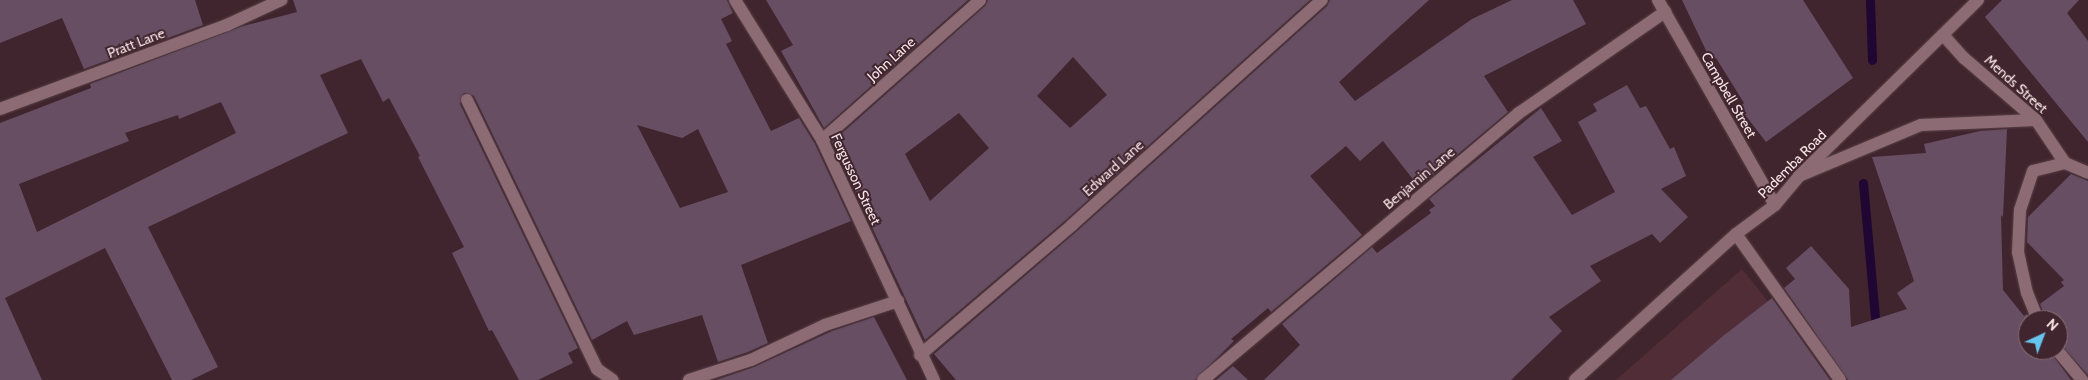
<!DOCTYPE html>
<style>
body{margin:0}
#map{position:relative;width:2088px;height:380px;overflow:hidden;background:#41252e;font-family:Cabin,sans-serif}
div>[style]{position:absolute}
.built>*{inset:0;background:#502d37}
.stream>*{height:9px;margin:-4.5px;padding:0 4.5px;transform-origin:4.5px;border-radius:4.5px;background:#200632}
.building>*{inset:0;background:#674e62}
.roads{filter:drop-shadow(0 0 1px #594249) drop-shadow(0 0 1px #594249)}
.service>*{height:12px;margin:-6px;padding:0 6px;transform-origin:6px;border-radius:6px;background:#8c6b74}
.minor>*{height:12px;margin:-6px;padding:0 6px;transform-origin:6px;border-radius:6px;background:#8c6b74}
.secondary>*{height:12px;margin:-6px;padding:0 6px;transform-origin:6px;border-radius:6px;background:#8c6b74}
span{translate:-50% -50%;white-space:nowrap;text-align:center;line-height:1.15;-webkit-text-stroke:4px #41252e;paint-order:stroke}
.street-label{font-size:14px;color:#f8e5ea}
.north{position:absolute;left:2018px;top:310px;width:50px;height:50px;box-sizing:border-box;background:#41252e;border:1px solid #8a7279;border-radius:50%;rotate:43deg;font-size:14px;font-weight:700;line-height:20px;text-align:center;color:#f8e5ea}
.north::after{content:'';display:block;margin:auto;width:18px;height:22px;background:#65c5ee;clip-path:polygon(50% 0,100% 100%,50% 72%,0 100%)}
</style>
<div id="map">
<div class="built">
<i style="clip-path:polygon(1742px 269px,1831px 380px,1616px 380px)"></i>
</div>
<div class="stream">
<i style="left:1870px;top:0;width:60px;rotate:88.1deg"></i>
<i style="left:1863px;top:183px;width:148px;rotate:84.9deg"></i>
</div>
<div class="building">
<i style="clip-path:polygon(0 0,195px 0,203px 25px,84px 69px,62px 18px,0 43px)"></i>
<i style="clip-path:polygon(evenodd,293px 0,727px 0,733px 13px,721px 19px,732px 41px,726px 44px,771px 131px,799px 118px,815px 144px,851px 221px,741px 265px,768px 343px,748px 352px,718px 362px,702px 315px,634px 335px,627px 321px,592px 340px,474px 96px,464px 93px,460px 104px,578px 348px,568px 353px,573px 363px,538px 380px,519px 380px,492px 330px,489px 331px,452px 253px,464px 247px,418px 157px,420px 156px,389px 98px,383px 102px,361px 59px,320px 75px,348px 133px,148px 227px,218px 367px,191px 380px,172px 380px,105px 248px,5px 298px,42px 380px,0 380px,0 123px,91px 88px,90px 84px,243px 26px,297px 12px,293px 0,221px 102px,236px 133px,37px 232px,19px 184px,129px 141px,125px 133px,178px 115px,179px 119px,221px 102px,293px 0,637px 125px,682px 138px,698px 129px,728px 192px,680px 208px,637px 125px)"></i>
<i style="clip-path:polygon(766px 0,968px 0,824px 128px,781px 51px,793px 45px)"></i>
<i style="clip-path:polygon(evenodd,988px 0,1310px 0,1067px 219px,925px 340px,832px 142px,985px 6px,988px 0,1073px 57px,1107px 95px,1070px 128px,1037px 96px,1073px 57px,988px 0,959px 113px,989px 148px,930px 201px,905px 154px,959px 113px)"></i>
<i style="clip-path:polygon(1330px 0,1429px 0,1339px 82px,1355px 101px,1472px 19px,1512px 0,1573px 0,1586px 24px,1484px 76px,1508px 112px,1419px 187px,1383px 141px,1360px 161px,1346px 146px,1310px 176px,1362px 235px,1271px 312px,1268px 308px,1231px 339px,1234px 341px,1195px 380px,956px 380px,934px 354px,1077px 231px,1327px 6px)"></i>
<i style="clip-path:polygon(1682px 0,1803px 0,1853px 78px,1766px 142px,1739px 107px,1744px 103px,1716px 58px,1711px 61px)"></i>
<i style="clip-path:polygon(2002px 0,2079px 0,2067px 13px,2088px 41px,2088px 142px,1985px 17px)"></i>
<i style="clip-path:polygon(1627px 85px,1640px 108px,1646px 106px,1670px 149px,1674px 147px,1686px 176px,1661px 189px,1688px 217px,1660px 243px,1652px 234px,1590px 266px,1601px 281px,1549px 317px,1562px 331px,1511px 380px,1264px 380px,1300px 345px,1282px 324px,1372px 247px,1377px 253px,1431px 213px,1429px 210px,1435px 206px,1429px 199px,1541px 108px,1562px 141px,1533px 157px,1572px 215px,1615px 192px,1578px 122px,1597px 111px,1593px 104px)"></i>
<i style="clip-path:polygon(2007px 129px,2003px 217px,2001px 215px,2003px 290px,2024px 316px,2027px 314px,2028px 350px,2049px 350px,2071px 380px,1848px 380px,1784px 288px,1795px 279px,1786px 268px,1811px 246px,1849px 289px,1851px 327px,1907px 309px,1897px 293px,1914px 281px,1872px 157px,1926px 153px,1924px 144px,1980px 131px)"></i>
<i style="clip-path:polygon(2071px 174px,2088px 181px,2088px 375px,2058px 342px,2058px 320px,2046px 320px,2040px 304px,2064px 286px,2061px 282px,2064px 280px,2027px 242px,2028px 217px)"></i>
<i style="clip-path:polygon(1772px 298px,1830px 380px,1671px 380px,1723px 336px)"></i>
<i style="clip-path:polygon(874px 317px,907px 380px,716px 380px,754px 367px,832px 331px)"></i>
<i style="clip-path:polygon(1233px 366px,1248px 380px,1216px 380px)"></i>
</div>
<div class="roads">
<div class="service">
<i style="left:1736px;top:234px;width:179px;rotate:54.5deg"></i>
</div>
<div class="minor">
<i style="left:735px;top:0;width:165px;rotate:58.1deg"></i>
<i style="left:822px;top:140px;width:265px;rotate:65deg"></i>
<i style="left:1944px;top:36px;width:30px;rotate:48deg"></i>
<i style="left:1964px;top:58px;width:95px;rotate:40.7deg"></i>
<i style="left:2036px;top:120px;width:52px;rotate:56deg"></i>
<i style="left:2065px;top:163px;width:25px;rotate:23deg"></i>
<i style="left:467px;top:100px;width:299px;rotate:64.2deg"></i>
<i style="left:597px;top:369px;width:19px;rotate:35deg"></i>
<i style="left:0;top:109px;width:242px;rotate:-20.3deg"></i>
<i style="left:227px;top:25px;width:60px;rotate:-24.8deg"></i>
<i style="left:822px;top:140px;width:211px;rotate:-41.5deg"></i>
<i style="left:1799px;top:176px;width:132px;rotate:-22.7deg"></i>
<i style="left:1921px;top:125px;width:115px;rotate:-2.5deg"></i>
<i style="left:2038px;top:320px;width:29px;rotate:-112deg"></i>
<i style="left:2027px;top:293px;width:42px;rotate:-102.4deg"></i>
<i style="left:2018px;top:252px;width:42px;rotate:-87.3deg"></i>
<i style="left:2020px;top:210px;width:41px;rotate:-71.6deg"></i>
<i style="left:2033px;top:171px;width:33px;rotate:-14deg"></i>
<i style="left:2057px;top:350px;width:39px;rotate:50deg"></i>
<i style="left:920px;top:355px;width:200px;rotate:-40.5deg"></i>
<i style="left:1072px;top:225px;width:336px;rotate:-42deg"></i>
<i style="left:689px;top:380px;width:65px;rotate:-17.9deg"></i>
<i style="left:751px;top:360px;width:82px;rotate:-25.3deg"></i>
<i style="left:825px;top:325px;width:77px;rotate:-18.2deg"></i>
<i style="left:1203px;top:380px;width:414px;rotate:-40.2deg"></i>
<i style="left:1519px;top:113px;width:178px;rotate:-34.7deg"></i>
</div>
<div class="secondary">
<i style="left:1658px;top:0;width:236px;rotate:60.3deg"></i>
<i style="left:1575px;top:380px;width:217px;rotate:-42.2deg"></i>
<i style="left:1736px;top:234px;width:49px;rotate:-36.6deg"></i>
<i style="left:1775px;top:205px;width:38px;rotate:-50deg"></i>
<i style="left:1799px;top:176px;width:251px;rotate:-44.5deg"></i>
</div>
</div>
<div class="street-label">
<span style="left:136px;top:43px;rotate:-21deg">Pratt Lane</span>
<span style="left:891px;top:59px;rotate:-42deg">John Lane</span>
<span style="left:2016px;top:84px;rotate:42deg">Mends Street</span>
<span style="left:1729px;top:95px;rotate:60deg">Campbell Street</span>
<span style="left:1792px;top:164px;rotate:-45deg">Pademba Road</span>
<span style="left:1113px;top:168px;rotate:-42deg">Edward Lane</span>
<span style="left:1419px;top:178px;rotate:-40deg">Benjamin Lane</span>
<span style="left:856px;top:179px;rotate:65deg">Fergusson Street</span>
</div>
<div class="north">N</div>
</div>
